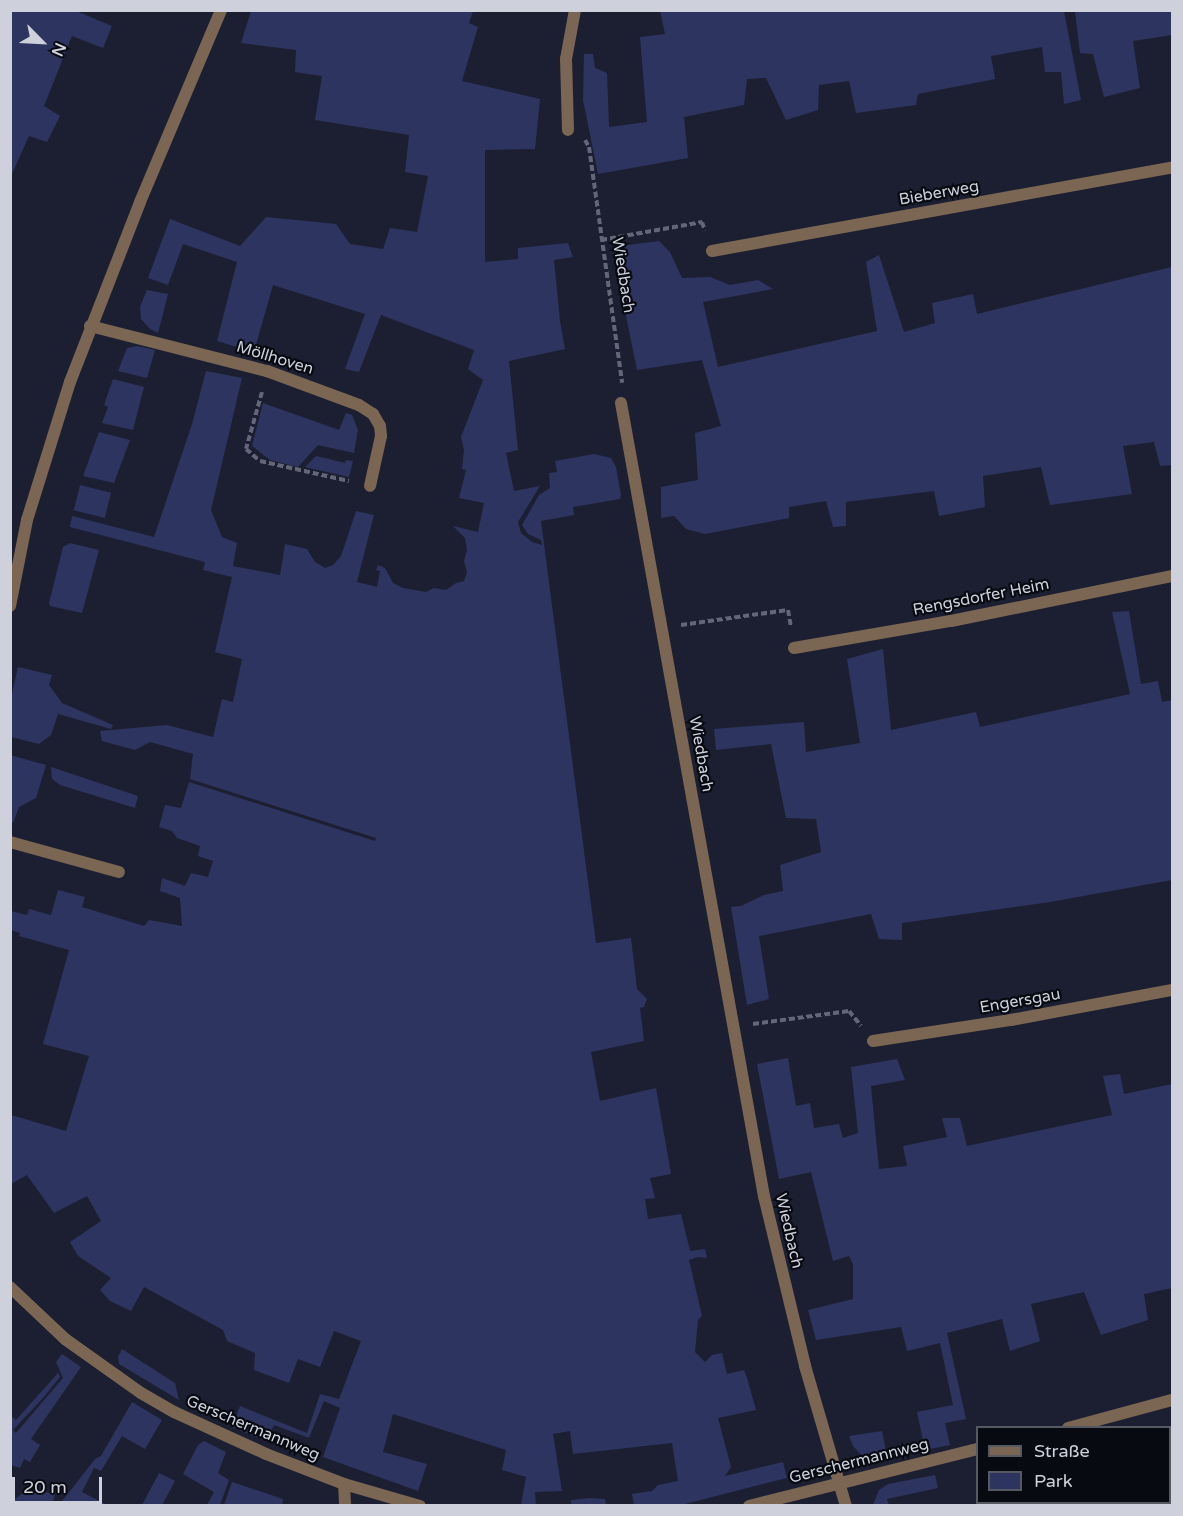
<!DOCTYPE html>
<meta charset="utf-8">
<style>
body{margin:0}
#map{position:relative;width:1183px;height:1516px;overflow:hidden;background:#1c1f31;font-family:"Varela Round",sans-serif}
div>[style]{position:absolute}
.green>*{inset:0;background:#2e3460;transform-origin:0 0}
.path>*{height:4px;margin-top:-2px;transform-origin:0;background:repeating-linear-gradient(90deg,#636676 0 6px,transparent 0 9px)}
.service>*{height:12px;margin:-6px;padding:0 6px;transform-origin:6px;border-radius:6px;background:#7a6653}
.minor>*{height:12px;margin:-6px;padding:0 6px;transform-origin:6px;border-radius:6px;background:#7a6653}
span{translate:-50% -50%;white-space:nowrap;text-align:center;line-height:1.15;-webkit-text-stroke:4.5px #080a11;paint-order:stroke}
.street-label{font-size:16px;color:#ced0dc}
.frame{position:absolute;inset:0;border:12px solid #ced0dc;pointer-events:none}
.legend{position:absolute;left:976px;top:1426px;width:195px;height:78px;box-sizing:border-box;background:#080a11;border:2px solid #575962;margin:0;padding:8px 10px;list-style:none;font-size:18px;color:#ced0dc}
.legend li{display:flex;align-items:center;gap:12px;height:30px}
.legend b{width:30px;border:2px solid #575962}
.north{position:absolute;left:12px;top:12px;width:60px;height:60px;-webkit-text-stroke:4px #080a11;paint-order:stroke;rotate:114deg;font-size:16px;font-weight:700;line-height:24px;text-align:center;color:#ced0dc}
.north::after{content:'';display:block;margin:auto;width:21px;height:27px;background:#ced0dc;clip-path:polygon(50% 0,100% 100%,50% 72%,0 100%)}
.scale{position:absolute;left:12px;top:1477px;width:90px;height:27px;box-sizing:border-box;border:3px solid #ced0dc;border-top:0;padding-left:8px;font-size:18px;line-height:21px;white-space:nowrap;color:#ced0dc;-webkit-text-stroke:4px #080a11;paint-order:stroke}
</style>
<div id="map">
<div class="green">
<i style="clip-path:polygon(11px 10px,76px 11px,112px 26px,103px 48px,72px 36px,44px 106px,60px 116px,47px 142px,29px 136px,11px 176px)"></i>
<i style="clip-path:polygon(251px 11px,473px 11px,469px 23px,478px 27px,462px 81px,540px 99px,535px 149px,485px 150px,485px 262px,518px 259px,518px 248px,568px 243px,573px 257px,554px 260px,560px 321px,565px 349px,509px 361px,518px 450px,506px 453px,514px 491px,540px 486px,518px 522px,521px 533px,532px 542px,542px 545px,541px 540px,528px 534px,522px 525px,539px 495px,550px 488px,549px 473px,557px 472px,555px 461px,594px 454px,611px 458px,616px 467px,621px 495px,620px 499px,573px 507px,574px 515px,541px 521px,596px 943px,631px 938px,637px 989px,647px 999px,644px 1007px,640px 1008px,644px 1041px,591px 1052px,600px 1101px,656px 1088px,671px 1174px,650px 1178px,655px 1198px,645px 1199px,648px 1219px,681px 1214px,690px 1251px,705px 1249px,707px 1258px,698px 1257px,689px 1260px,702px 1316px,698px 1320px,695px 1352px,705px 1362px,712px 1355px,722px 1353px,727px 1374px,744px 1370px,747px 1378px,756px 1410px,718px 1418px,731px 1467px,725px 1476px,783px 1462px,787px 1478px,779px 1480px,681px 1505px,634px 1505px,632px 1494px,652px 1491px,658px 1485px,678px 1481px,672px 1443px,573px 1454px,570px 1431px,553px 1434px,562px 1491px,535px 1492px,536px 1505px,521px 1505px,526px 1477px,502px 1470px,506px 1450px,393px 1414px,383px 1452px,427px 1464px,418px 1491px,323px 1457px,340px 1408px,324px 1401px,309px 1438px,274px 1425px,266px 1441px,232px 1427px,240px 1406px,307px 1433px,320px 1394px,339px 1399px,361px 1341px,334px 1331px,320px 1367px,298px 1359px,289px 1383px,254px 1370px,255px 1353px,227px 1341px,223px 1330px,144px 1287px,131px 1311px,110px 1301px,100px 1290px,111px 1278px,78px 1256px,70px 1242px,101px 1221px,87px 1196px,54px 1213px,27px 1175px,11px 1184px,11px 1115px,66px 1131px,89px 1056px,43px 1044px,69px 950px,19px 936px,20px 933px,11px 930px,11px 911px,27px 915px,29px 909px,51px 915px,58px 890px,85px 897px,82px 907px,144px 926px,149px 920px,182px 926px,180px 898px,160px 891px,162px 878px,185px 886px,191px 873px,208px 877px,213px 861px,198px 856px,200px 846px,177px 838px,172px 831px,159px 827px,165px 805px,181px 808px,189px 782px,375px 841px,376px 838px,190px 779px,193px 754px,150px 742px,135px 750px,102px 741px,100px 731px,167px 725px,213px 737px,222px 699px,233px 702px,242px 659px,215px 652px,232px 577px,203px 570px,205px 562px,70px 527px,72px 516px,154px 537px,192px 424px,206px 371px,242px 378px,211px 510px,222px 537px,237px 543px,233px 566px,280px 575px,285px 544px,307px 549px,315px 562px,325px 568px,333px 565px,341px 556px,356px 511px,374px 515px,357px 582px,377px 587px,380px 571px,376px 570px,378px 565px,385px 568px,393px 583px,403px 588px,426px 592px,434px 588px,446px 590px,456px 583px,464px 581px,467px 572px,464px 561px,467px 550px,465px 538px,453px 526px,478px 532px,484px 503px,459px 498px,466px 470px,462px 469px,464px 450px,461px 437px,483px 380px,468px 369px,474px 350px,381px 315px,359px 372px,345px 369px,365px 314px,273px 285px,254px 352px,217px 341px,237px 262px,183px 244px,168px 285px,148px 278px,170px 219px,240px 246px,266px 217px,336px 224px,350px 244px,383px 249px,390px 228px,417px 232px,428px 176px,405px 172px,409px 135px,315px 120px,322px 76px,295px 72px,296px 50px,241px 43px)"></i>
<i style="clip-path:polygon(660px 11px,1064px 11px,1081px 100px,1064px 104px,1061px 72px,1045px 72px,1042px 47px,991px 56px,995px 79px,918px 94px,916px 105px,856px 113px,849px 81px,819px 85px,818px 110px,786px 120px,766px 78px,747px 79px,744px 105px,684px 117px,688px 158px,598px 174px,583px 100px,584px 54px,593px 54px,595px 68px,607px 73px,609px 127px,647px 122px,640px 37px,665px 34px)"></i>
<i style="clip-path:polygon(1075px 11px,1172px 11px,1172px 35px,1133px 41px,1140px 88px,1104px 97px,1093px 54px,1080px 53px)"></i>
<i style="clip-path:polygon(659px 241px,670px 252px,682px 278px,710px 277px,730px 285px,758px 280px,773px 289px,703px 302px,718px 367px,877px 331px,866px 262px,879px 255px,904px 332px,935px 323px,932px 303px,973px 294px,977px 314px,1172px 267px,1172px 465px,1160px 466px,1154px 442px,1123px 446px,1132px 494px,1050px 505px,1041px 467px,983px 476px,985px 507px,939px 516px,934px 491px,846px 502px,846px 526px,833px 527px,826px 501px,789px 507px,789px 518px,705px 534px,686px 529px,674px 516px,661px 518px,661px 487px,698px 480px,695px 433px,721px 426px,702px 360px,637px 370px,612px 247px)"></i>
<i style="clip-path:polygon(147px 290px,168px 294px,158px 333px,150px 329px,141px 319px,140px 307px)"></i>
<i style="clip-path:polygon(137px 346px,155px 350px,147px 378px,118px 371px,127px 348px)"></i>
<i style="clip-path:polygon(113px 379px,144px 387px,133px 430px,102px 423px,108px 407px,104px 405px)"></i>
<i style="clip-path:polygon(263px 403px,339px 430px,346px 413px,352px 415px,358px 430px,354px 453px,318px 445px,298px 467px,270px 460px,252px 446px)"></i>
<i style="clip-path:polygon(99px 432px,130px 440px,114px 483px,83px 476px)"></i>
<i style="clip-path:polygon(316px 456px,345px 463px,346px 460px,353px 461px,349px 477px,305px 467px)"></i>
<i style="left:80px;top:485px;width:32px;height:26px;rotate:14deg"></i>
<i style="clip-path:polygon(70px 543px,99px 550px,82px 613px,50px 606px,49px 603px,63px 547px)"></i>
<i style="clip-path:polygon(1129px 611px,1141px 684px,1158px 681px,1162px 702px,1172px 700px,1172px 880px,1050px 902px,902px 923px,902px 940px,879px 939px,871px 914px,759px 936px,769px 999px,747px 1005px,731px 907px,741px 906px,764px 895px,783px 891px,780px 865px,821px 852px,816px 819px,786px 818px,771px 744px,716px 750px,714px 729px,804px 722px,806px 752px,860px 743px,847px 659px,883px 649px,891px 730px,976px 712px,980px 727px,1130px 694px,1112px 612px)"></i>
<i style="clip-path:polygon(18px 667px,52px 675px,49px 685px,62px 703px,113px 725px,111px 729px,58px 714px,51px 735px,39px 744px,11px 737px,11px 698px)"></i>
<i style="clip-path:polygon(10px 755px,46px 765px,36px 798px,19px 807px,13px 823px,10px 822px)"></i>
<i style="clip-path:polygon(51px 767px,138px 796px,135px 808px,60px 785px,52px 779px)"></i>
<i style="clip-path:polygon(788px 1058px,796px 1106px,810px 1103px,814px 1128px,839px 1124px,843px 1138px,858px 1133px,851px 1067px,897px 1059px,905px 1080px,871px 1086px,879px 1169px,907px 1166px,903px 1146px,947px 1137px,942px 1118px,960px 1118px,967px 1146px,1112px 1115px,1103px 1076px,1120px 1074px,1124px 1094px,1172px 1084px,1172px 1288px,1144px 1294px,1148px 1320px,1101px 1335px,1084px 1292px,1031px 1304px,1040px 1341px,1010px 1351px,1002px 1319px,947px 1333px,966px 1419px,945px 1423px,950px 1445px,925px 1450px,917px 1412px,953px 1405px,940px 1343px,907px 1351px,901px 1327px,816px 1340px,808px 1310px,853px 1299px,853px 1264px,849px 1256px,833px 1261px,811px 1172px,779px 1179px,757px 1064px)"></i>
<i style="clip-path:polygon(122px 1349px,175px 1383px,179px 1400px,119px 1364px,118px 1357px)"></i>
<i style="clip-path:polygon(62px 1354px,81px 1367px,31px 1439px,40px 1445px,30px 1462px,24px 1459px,20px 1468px,11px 1465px,11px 1416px,16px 1420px,58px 1373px,60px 1377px,43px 1398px,13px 1430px,16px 1433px,63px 1378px,56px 1362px)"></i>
<i style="clip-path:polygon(132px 1402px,162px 1420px,145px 1449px,122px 1436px,101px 1471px,94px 1468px,82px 1492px,107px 1505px,82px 1505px,74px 1502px,73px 1505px,59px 1505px,95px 1459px,101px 1456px)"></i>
<i style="clip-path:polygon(882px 1431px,887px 1456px,873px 1459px,863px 1457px,853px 1446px,849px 1436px)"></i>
<i style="clip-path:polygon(204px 1441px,226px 1452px,218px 1473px,229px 1480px,220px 1505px,207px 1505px,214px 1492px,183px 1474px,198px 1445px)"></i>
<i style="clip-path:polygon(159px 1473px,175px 1481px,162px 1505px,142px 1505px)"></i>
<i style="clip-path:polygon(935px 1475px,938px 1488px,887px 1499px,889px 1505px,873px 1505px,879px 1490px,888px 1484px)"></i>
<i style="clip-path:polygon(232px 1482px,283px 1499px,282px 1505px,224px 1505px)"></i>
<i style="clip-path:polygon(28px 1489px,55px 1494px,54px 1499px,50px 1505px,11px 1505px,11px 1502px)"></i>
<i style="clip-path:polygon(589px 1498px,605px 1499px,606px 1505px,571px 1505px,571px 1500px)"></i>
</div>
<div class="path">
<i style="left:585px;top:140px;width:8px;rotate:60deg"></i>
<i style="left:589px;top:147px;width:238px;rotate:82deg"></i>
<i style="left:601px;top:240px;width:103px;rotate:-10.1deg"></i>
<i style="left:702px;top:222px;width:9px;rotate:72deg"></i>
<i style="left:262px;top:392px;width:59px;rotate:105.7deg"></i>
<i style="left:246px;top:449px;width:18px;rotate:41deg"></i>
<i style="left:260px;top:461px;width:91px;rotate:12.7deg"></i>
<i style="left:681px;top:625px;width:108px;rotate:-8deg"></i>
<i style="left:788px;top:610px;width:17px;rotate:80deg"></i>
<i style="left:753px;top:1024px;width:97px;rotate:-7.7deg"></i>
<i style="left:849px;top:1011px;width:19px;rotate:51deg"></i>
</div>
<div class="service">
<i style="left:90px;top:326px;width:183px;rotate:14.3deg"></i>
<i style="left:267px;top:371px;width:98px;rotate:20.3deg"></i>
<i style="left:359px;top:405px;width:17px;rotate:33deg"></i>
<i style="left:373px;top:414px;width:14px;rotate:60deg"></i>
<i style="left:380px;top:426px;width:10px;rotate:84deg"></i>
<i style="left:381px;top:436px;width:51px;rotate:102.4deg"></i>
<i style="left:10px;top:842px;width:113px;rotate:15.4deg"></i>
</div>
<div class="minor">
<i style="left:568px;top:130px;width:71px;rotate:-91.6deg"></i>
<i style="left:566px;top:59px;width:50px;rotate:-79.6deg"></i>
<i style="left:712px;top:251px;width:468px;rotate:-10.3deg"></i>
<i style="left:621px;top:403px;width:806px;rotate:79.78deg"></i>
<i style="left:764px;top:1196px;width:175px;rotate:76.4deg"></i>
<i style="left:805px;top:1366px;width:146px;rotate:73.7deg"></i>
<i style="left:10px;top:606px;width:88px;rotate:-78.8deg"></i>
<i style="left:27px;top:520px;width:145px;rotate:-72.7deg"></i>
<i style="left:70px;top:382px;width:193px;rotate:-68.7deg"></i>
<i style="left:140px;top:202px;width:208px;rotate:-67.1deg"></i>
<i style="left:794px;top:648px;width:159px;rotate:-9.8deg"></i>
<i style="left:951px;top:621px;width:226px;rotate:-11.5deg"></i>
<i style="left:873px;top:1041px;width:140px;rotate:-8.7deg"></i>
<i style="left:1011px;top:1020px;width:164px;rotate:-10.6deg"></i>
<i style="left:10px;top:1287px;width:76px;rotate:43.4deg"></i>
<i style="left:65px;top:1339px;width:93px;rotate:35.4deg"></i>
<i style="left:141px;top:1393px;width:38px;rotate:30deg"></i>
<i style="left:174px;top:1412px;width:101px;rotate:24.5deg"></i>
<i style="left:266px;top:1454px;width:84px;rotate:21deg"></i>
<i style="left:344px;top:1484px;width:79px;rotate:16.1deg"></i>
<i style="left:1068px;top:1428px;width:108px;rotate:-15.1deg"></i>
<i style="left:344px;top:1484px;width:22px;rotate:87deg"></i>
<i style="left:749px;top:1506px;width:236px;rotate:-14deg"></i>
</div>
<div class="street-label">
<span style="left:939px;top:193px;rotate:-10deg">Bieberweg</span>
<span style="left:623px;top:275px;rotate:81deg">Wiedbach</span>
<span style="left:275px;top:358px;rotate:17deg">Möllhoven</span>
<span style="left:981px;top:597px;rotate:-11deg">Rengsdorfer Heim</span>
<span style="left:701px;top:754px;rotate:80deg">Wiedbach</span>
<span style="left:1020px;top:1001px;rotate:-10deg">Engersgau</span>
<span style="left:789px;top:1231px;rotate:77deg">Wiedbach</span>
<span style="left:253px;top:1428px;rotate:23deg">Gerschermannweg</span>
<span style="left:859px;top:1461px;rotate:-14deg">Gerschermannweg</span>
</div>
<div class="frame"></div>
<ul class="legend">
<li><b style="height:8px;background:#7a6653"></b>Straße</li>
<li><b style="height:16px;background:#2e3460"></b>Park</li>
</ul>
<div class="north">N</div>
<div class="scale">20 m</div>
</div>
